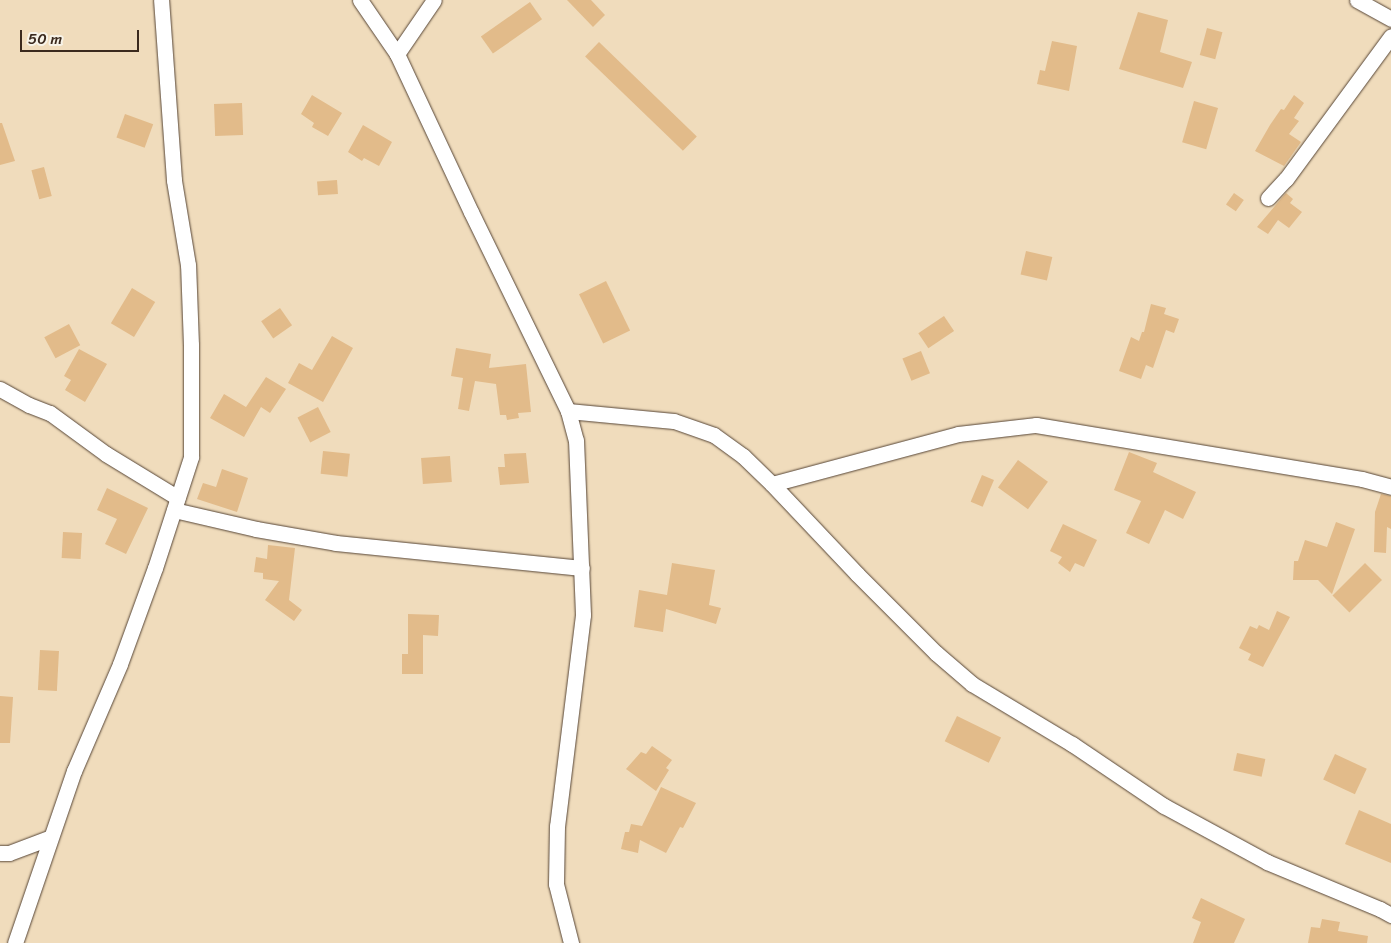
<!DOCTYPE html>
<style>
body{margin:0}
#map{position:relative;width:1391px;height:943px;overflow:hidden;background:#f0dcbc;font-family:Sriracha,sans-serif}
div>[style]{position:absolute}
.building>*{inset:0;background:#e2bb8a;transform-origin:0 0}
.roads{filter:drop-shadow(0 0 1px #564536) drop-shadow(0 0 1px #564536)}
.street>*{height:15px;margin:-7.5px;padding:0 7.5px;transform-origin:7.5px;border-radius:7.5px;background:#fff}
span{translate:-50% -50%;white-space:nowrap;text-align:center;line-height:1.15;-webkit-text-stroke:5px #f7f3e8;paint-order:stroke}
.scale{position:absolute;left:20px;top:30px;width:119px;height:22px;box-sizing:border-box;border:2px solid #3b2a1e;border-top:0;padding-left:6px;font-size:15px;line-height:18px;white-space:nowrap;color:#3b2a1e;-webkit-text-stroke:4px #f7f3e8;paint-order:stroke}
</style>
<div id="map">
<div class="building">
<i style="clip-path:polygon(567px 0,591px 0,605px 15px,593px 27px)"></i>
<i style="left:530px;top:2px;width:21px;height:60px;rotate:55deg"></i>
<i style="clip-path:polygon(1138px 12px,1168px 20px,1160px 52px,1192px 62px,1183px 88px,1119px 69px)"></i>
<i style="left:1207px;top:28px;width:16px;height:28px;rotate:15deg"></i>
<i style="clip-path:polygon(1052px 41px,1077px 46px,1069px 91px,1037px 84px,1040px 70px,1045px 71px)"></i>
<i style="left:599px;top:42px;width:136px;height:20px;rotate:44deg"></i>
<i style="clip-path:polygon(312px 95px,342px 113px,328px 136px,312px 127px,314px 123px,301px 114px)"></i>
<i style="clip-path:polygon(1294px 95px,1304px 103px,1294px 118px,1299px 121px,1289px 134px,1301px 142px,1284px 166px,1255px 151px,1270px 125px,1281px 109px,1284px 110px)"></i>
<i style="left:1194px;top:101px;width:25px;height:43px;rotate:16deg"></i>
<i style="left:242px;top:103px;width:32px;height:28px;rotate:88deg"></i>
<i style="left:125px;top:114px;width:30px;height:25px;rotate:20deg"></i>
<i style="clip-path:polygon(0 123px,2px 123px,15px 161px,0 165px)"></i>
<i style="clip-path:polygon(363px 125px,392px 142px,379px 166px,364px 158px,362px 161px,348px 152px)"></i>
<i style="left:44px;top:167px;width:30px;height:13px;rotate:75deg"></i>
<i style="left:337px;top:180px;width:14px;height:20px;rotate:86deg"></i>
<i style="left:1234px;top:193px;width:12px;height:14px;rotate:35deg"></i>
<i style="clip-path:polygon(1286px 193px,1293px 199px,1290px 203px,1302px 212px,1289px 228px,1278px 220px,1268px 234px,1257px 227px)"></i>
<i style="left:1026px;top:251px;width:27px;height:24px;rotate:13deg"></i>
<i style="left:606px;top:281px;width:55px;height:30px;rotate:64deg"></i>
<i style="left:132px;top:288px;width:27px;height:41px;rotate:31deg"></i>
<i style="clip-path:polygon(1151px 304px,1166px 308px,1164px 314px,1179px 319px,1174px 333px,1166px 330px,1153px 368px,1146px 365px,1141px 379px,1119px 371px,1131px 337px,1139px 341px,1142px 332px,1144px 332px)"></i>
<i style="left:280px;top:308px;width:21px;height:23px;rotate:55deg"></i>
<i style="left:944px;top:316px;width:18px;height:31px;rotate:56deg"></i>
<i style="left:69px;top:324px;width:24px;height:28px;rotate:62deg"></i>
<i style="clip-path:polygon(332px 336px,353px 348px,323px 402px,288px 383px,299px 363px,312px 370px)"></i>
<i style="clip-path:polygon(456px 348px,491px 354px,489px 368px,526px 364px,531px 412px,518px 413px,519px 418px,507px 420px,506px 415px,500px 415px,496px 384px,475px 381px,469px 411px,458px 409px,463px 378px,451px 376px)"></i>
<i style="clip-path:polygon(79px 349px,107px 364px,85px 402px,65px 390px,71px 380px,64px 376px)"></i>
<i style="left:921px;top:351px;width:24px;height:20px;rotate:68deg"></i>
<i style="clip-path:polygon(266px 377px,286px 389px,270px 413px,261px 407px,244px 437px,210px 418px,224px 394px,246px 407px)"></i>
<i style="left:318px;top:407px;width:28px;height:23px;rotate:63deg"></i>
<i style="left:323px;top:451px;width:27px;height:23px;rotate:6deg"></i>
<i style="clip-path:polygon(1129px 452px,1157px 463px,1153px 472px,1196px 492px,1183px 519px,1165px 510px,1149px 544px,1126px 533px,1141px 501px,1114px 490px)"></i>
<i style="clip-path:polygon(526px 453px,529px 483px,500px 485px,498px 467px,505px 467px,504px 454px)"></i>
<i style="left:450px;top:456px;width:26px;height:29px;rotate:86deg"></i>
<i style="left:1018px;top:460px;width:37px;height:34px;rotate:36deg"></i>
<i style="clip-path:polygon(222px 469px,248px 478px,237px 512px,197px 499px,203px 483px,216px 487px)"></i>
<i style="left:982px;top:475px;width:13px;height:29px;rotate:23deg"></i>
<i style="clip-path:polygon(107px 488px,148px 508px,126px 554px,105px 544px,117px 519px,97px 510px)"></i>
<i style="clip-path:polygon(1381px 494px,1391px 496px,1391px 529px,1387px 527px,1386px 553px,1374px 552px,1375px 512px)"></i>
<i style="clip-path:polygon(1336px 522px,1355px 529px,1332px 594px,1318px 580px,1293px 580px,1294px 561px,1298px 561px,1305px 540px,1327px 547px)"></i>
<i style="clip-path:polygon(1063px 524px,1097px 540px,1084px 567px,1075px 563px,1070px 572px,1058px 563px,1062px 557px,1050px 551px)"></i>
<i style="left:63px;top:532px;width:19px;height:26px;rotate:3deg"></i>
<i style="clip-path:polygon(268px 545px,295px 548px,289px 600px,302px 610px,294px 621px,265px 600px,279px 581px,263px 579px,263px 573px,254px 572px,256px 557px,267px 559px)"></i>
<i style="clip-path:polygon(672px 563px,715px 570px,709px 605px,721px 608px,716px 624px,666px 609px,663px 632px,634px 627px,639px 590px,667px 595px)"></i>
<i style="left:1365px;top:563px;width:24px;height:46px;rotate:45deg"></i>
<i style="clip-path:polygon(1277px 611px,1290px 617px,1263px 667px,1248px 660px,1251px 654px,1239px 648px,1250px 626px,1257px 629px,1259px 625px,1269px 630px)"></i>
<i style="clip-path:polygon(408px 614px,439px 615px,438px 636px,423px 635px,423px 674px,402px 674px,402px 654px,408px 654px)"></i>
<i style="left:40px;top:650px;width:19px;height:40px;rotate:3deg"></i>
<i style="clip-path:polygon(0 696px,13px 697px,10px 743px,0 743px)"></i>
<i style="left:957px;top:716px;width:49px;height:28px;rotate:26deg"></i>
<i style="clip-path:polygon(652px 746px,672px 760px,666px 768px,669px 770px,656px 791px,626px 769px,641px 752px,646px 754px)"></i>
<i style="left:1237px;top:753px;width:29px;height:18px;rotate:12deg"></i>
<i style="left:1335px;top:754px;width:35px;height:28px;rotate:25deg"></i>
<i style="clip-path:polygon(661px 787px,696px 803px,683px 828px,680px 827px,666px 853px,640px 840px,638px 853px,621px 849px,625px 832px,629px 832px,631px 824px,642px 826px)"></i>
<i style="clip-path:polygon(1359px 810px,1391px 824px,1391px 863px,1345px 844px)"></i>
<i style="clip-path:polygon(1201px 898px,1245px 919px,1234px 943px,1193px 943px,1201px 922px,1192px 918px)"></i>
<i style="clip-path:polygon(1322px 919px,1340px 922px,1338px 931px,1368px 936px,1367px 943px,1308px 943px,1311px 927px,1320px 928px)"></i>
</div>
<div class="roads">
<div class="street">
<i style="left:360px;top:0;width:65px;rotate:55.6deg"></i>
<i style="left:397px;top:54px;width:174px;rotate:64.9deg"></i>
<i style="left:471px;top:212px;width:221px;rotate:64deg"></i>
<i style="left:568px;top:411px;width:30px;rotate:75deg"></i>
<i style="left:576px;top:440px;width:175px;rotate:87.7deg"></i>
<i style="left:583px;top:615px;width:213px;rotate:97deg"></i>
<i style="left:557px;top:826px;width:58px;rotate:91deg"></i>
<i style="left:556px;top:884px;width:61px;rotate:75.7deg"></i>
<i style="left:1357px;top:0;width:39px;rotate:29deg"></i>
<i style="left:397px;top:54px;width:65px;rotate:-55.6deg"></i>
<i style="left:1268px;top:198px;width:26px;rotate:-47deg"></i>
<i style="left:1286px;top:179px;width:177px;rotate:-53.7deg"></i>
<i style="left:0;top:389px;width:33px;rotate:29deg"></i>
<i style="left:29px;top:405px;width:22px;rotate:21deg"></i>
<i style="left:50px;top:413px;width:69px;rotate:36.2deg"></i>
<i style="left:106px;top:454px;width:84px;rotate:31.4deg"></i>
<i style="left:568px;top:411px;width:106px;rotate:5.4deg"></i>
<i style="left:674px;top:421px;width:42px;rotate:19.3deg"></i>
<i style="left:714px;top:435px;width:36px;rotate:36deg"></i>
<i style="left:743px;top:456px;width:40px;rotate:44deg"></i>
<i style="left:772px;top:484px;width:124px;rotate:46.6deg"></i>
<i style="left:857px;top:574px;width:112px;rotate:45deg"></i>
<i style="left:936px;top:653px;width:48px;rotate:40.7deg"></i>
<i style="left:972px;top:684px;width:117px;rotate:31deg"></i>
<i style="left:1072px;top:744px;width:111px;rotate:34deg"></i>
<i style="left:1164px;top:806px;width:117px;rotate:28.5deg"></i>
<i style="left:1267px;top:862px;width:122px;rotate:22.6deg"></i>
<i style="left:1380px;top:909px;width:13px;rotate:29deg"></i>
<i style="left:772px;top:484px;width:193px;rotate:-15deg"></i>
<i style="left:958px;top:434px;width:79px;rotate:-6.6deg"></i>
<i style="left:1036px;top:425px;width:330px;rotate:9.4deg"></i>
<i style="left:1362px;top:479px;width:30px;rotate:15deg"></i>
<i style="left:174px;top:510px;width:84px;rotate:13deg"></i>
<i style="left:256px;top:529px;width:81px;rotate:9.9deg"></i>
<i style="left:336px;top:543px;width:247px;rotate:5.8deg"></i>
<i style="left:0;top:853px;width:9px"></i>
<i style="left:9px;top:853px;width:43px;rotate:-20.6deg"></i>
<i style="left:15px;top:943px;width:182px;rotate:-71.1deg"></i>
<i style="left:74px;top:771px;width:116px;rotate:-66.7deg"></i>
<i style="left:120px;top:664px;width:102px;rotate:-70deg"></i>
<i style="left:155px;top:568px;width:117px;rotate:-72deg"></i>
<i style="left:191px;top:457px;width:112px;rotate:-90deg"></i>
<i style="left:191px;top:345px;width:80px;rotate:-92.1deg"></i>
<i style="left:188px;top:265px;width:86px;rotate:-99.4deg"></i>
<i style="left:174px;top:180px;width:180px;rotate:-94.1deg"></i>
</div>
</div>
<div class="scale">50 m</div>
</div>
